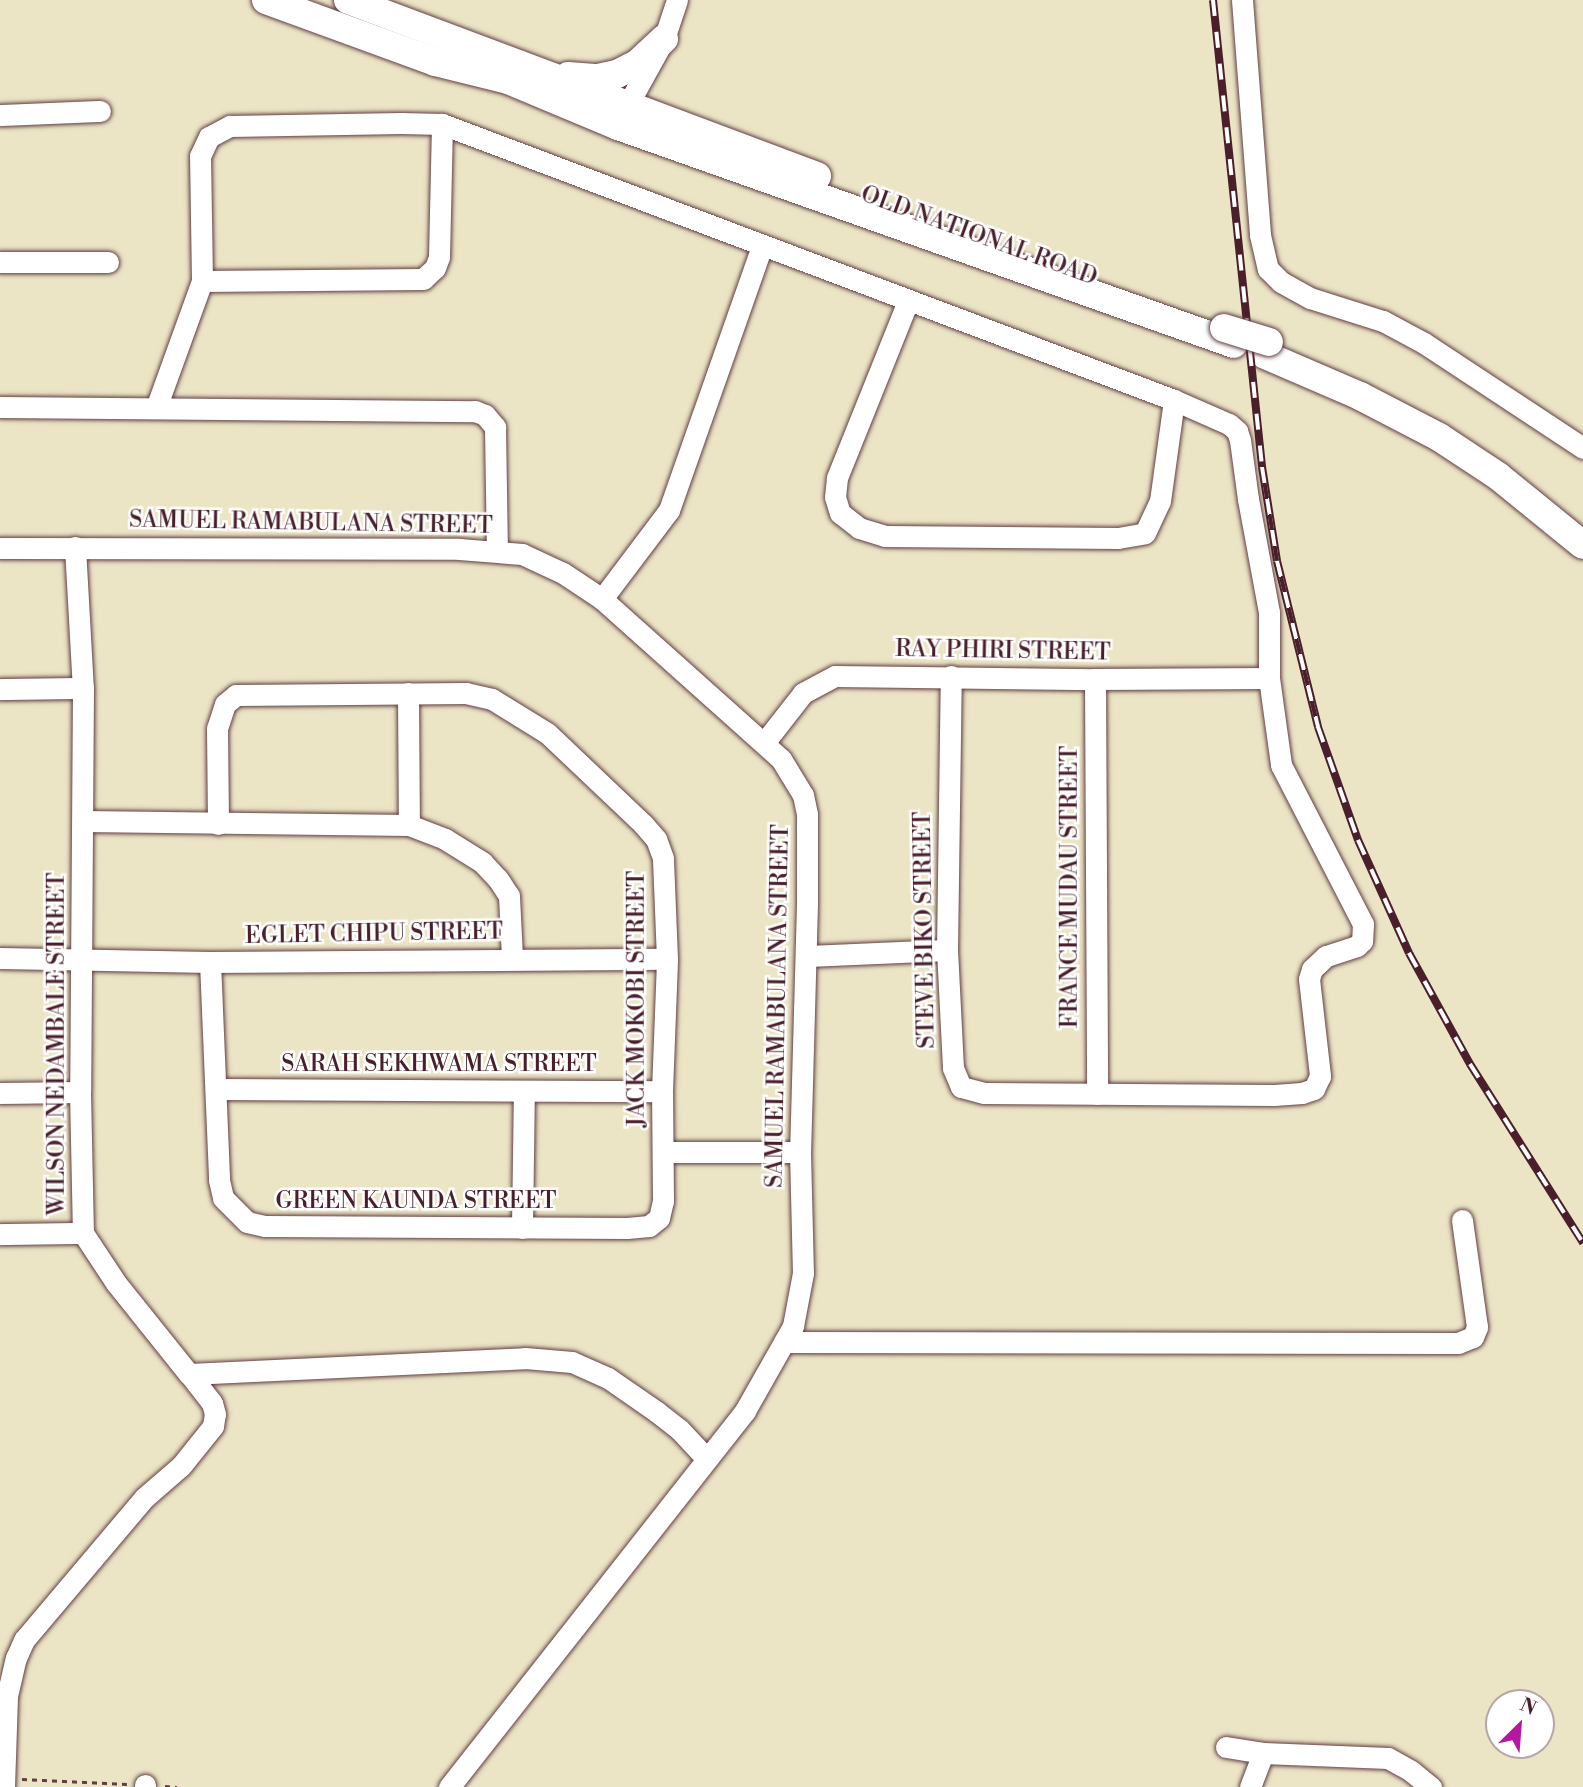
<!DOCTYPE html>
<style>
body{margin:0}
#map{position:relative;width:1583px;height:1787px;overflow:hidden;background:#ebe4c5;font-family:"Libre Bodoni",serif}
div>[style]{position:absolute}
.path>*{height:2.5px;margin-top:-1.25px;transform-origin:0;background:repeating-linear-gradient(90deg,#623d42 0 5px,transparent 0 10px)}
.roads{filter:drop-shadow(0 0 2px #623d42) drop-shadow(0 0 2px #623d42)}
.minor>*{height:21px;margin:-10.5px;padding:0 10.5px;transform-origin:10.5px;border-radius:10.5px;background:#fff}
.major>*{height:28px;margin:-14px;padding:0 14px;transform-origin:14px;border-radius:14px;background:#fff}
.rail>*{height:8px;margin-top:-4px;transform-origin:0;background:repeating-linear-gradient(90deg,#fff 0 16px,#4a1f2b 0 32px);box-sizing:border-box;border-block:2px solid #4a1f2b}
.bridges{filter:drop-shadow(0 0 2px #623d42) drop-shadow(0 0 2px #623d42)}
.major-bridge>*{height:28px;margin:-14px;padding:0 14px;transform-origin:14px;border-radius:14px;background:#fff}
span{translate:-50% -50%;white-space:nowrap;text-align:center;line-height:1.15;-webkit-text-stroke:5px #fff;paint-order:stroke}
.street-label{font-size:23px;color:#4a1f2b}
.north{position:absolute;left:1485px;top:1689px;width:70px;height:70px;box-sizing:border-box;background:#fff;border:2px solid #b7a5aa;border-radius:50%;rotate:25deg;font-size:19px;font-weight:700;line-height:28px;text-align:center;color:#4a1f2b}
.north::after{content:'';display:block;margin:auto;width:24px;height:32px;background:#b5179e;clip-path:polygon(50% 0,100% 100%,50% 72%,0 100%)}
</style>
<div id="map">
<div class="path">
<i style="left:22px;top:1779px;width:105px;rotate:2.7deg"></i>
<i style="left:165px;top:1786px;width:12px;rotate:5deg"></i>
</div>
<div class="roads">
<div class="minor">
<i style="left:1242px;top:0;width:236px;rotate:85.6deg"></i>
<i style="left:1260px;top:235px;width:35px;rotate:77deg"></i>
<i style="left:1268px;top:269px;width:18px;rotate:45deg"></i>
<i style="left:1281px;top:282px;width:33px;rotate:29deg"></i>
<i style="left:1310px;top:298px;width:77px;rotate:17.5deg"></i>
<i style="left:1383px;top:321px;width:47px;rotate:28.2deg"></i>
<i style="left:1424px;top:343px;width:191px;rotate:33.4deg"></i>
<i style="left:0;top:115px;width:100px;rotate:-2.3deg"></i>
<i style="left:621px;top:117px;width:89px;rotate:-61.1deg"></i>
<i style="left:664px;top:39px;width:41px;rotate:-71.6deg"></i>
<i style="left:0;top:262px;width:108px"></i>
<i style="left:202px;top:281px;width:221px;rotate:-0.5deg"></i>
<i style="left:423px;top:279px;width:16px;rotate:-43deg"></i>
<i style="left:435px;top:268px;width:12px;rotate:-70deg"></i>
<i style="left:439px;top:257px;width:133px;rotate:-88.7deg"></i>
<i style="left:908px;top:301px;width:191px;rotate:111.9deg"></i>
<i style="left:837px;top:478px;width:19px;rotate:96deg"></i>
<i style="left:835px;top:497px;width:17px;rotate:73deg"></i>
<i style="left:840px;top:513px;width:24px;rotate:38deg"></i>
<i style="left:859px;top:528px;width:27px;rotate:17deg"></i>
<i style="left:885px;top:536px;width:233px;rotate:0.5deg"></i>
<i style="left:1118px;top:538px;width:27px;rotate:-10deg"></i>
<i style="left:1145px;top:533px;width:35px;rotate:-65deg"></i>
<i style="left:1160px;top:501px;width:102px;rotate:-82.1deg"></i>
<i style="left:0;top:407px;width:475px;rotate:0.5deg"></i>
<i style="left:475px;top:411px;width:11px;rotate:22deg"></i>
<i style="left:485px;top:415px;width:16px;rotate:50deg"></i>
<i style="left:495px;top:427px;width:124px;rotate:89.1deg"></i>
<i style="left:156px;top:408px;width:135px;rotate:-70.1deg"></i>
<i style="left:202px;top:281px;width:125px;rotate:-90.9deg"></i>
<i style="left:200px;top:156px;width:21px;rotate:-65deg"></i>
<i style="left:209px;top:137px;width:24px;rotate:-28deg"></i>
<i style="left:230px;top:126px;width:171px;rotate:-1deg"></i>
<i style="left:401px;top:123px;width:41px;rotate:1.4deg"></i>
<i style="left:442px;top:124px;width:782px;rotate:20.66deg"></i>
<i style="left:1174px;top:400px;width:60px;rotate:23.6deg"></i>
<i style="left:1229px;top:424px;width:11px;rotate:41deg"></i>
<i style="left:1237px;top:431px;width:9px;rotate:72deg"></i>
<i style="left:1240px;top:440px;width:60px;rotate:82.3deg"></i>
<i style="left:1248px;top:499px;width:115px;rotate:79.5deg"></i>
<i style="left:1269px;top:612px;width:66px;rotate:90deg"></i>
<i style="left:1269px;top:678px;width:88px;rotate:82.1deg"></i>
<i style="left:1281px;top:765px;width:179px;rotate:62.7deg"></i>
<i style="left:1363px;top:924px;width:17px;rotate:93deg"></i>
<i style="left:1362px;top:941px;width:7px;rotate:135deg"></i>
<i style="left:1357px;top:946px;width:33px;rotate:162deg"></i>
<i style="left:1326px;top:956px;width:19px;rotate:137deg"></i>
<i style="left:1312px;top:969px;width:10px;rotate:107deg"></i>
<i style="left:1309px;top:979px;width:98px;rotate:83.5deg"></i>
<i style="left:1320px;top:1076px;width:14px;rotate:115deg"></i>
<i style="left:1314px;top:1089px;width:13px;rotate:162deg"></i>
<i style="left:1302px;top:1093px;width:28px;rotate:176deg"></i>
<i style="left:1274px;top:1095px;width:290px;rotate:-179.6deg"></i>
<i style="left:984px;top:1093px;width:24px;rotate:-165deg"></i>
<i style="left:961px;top:1087px;width:21px;rotate:-113deg"></i>
<i style="left:953px;top:1068px;width:118px;rotate:-92.9deg"></i>
<i style="left:947px;top:950px;width:274px;rotate:-89.2deg"></i>
<i style="left:75px;top:547px;width:141px;rotate:86.8deg"></i>
<i style="left:83px;top:688px;width:404px;rotate:90.4deg"></i>
<i style="left:80px;top:1092px;width:141px;rotate:88.8deg"></i>
<i style="left:83px;top:1233px;width:60px;rotate:56.6deg"></i>
<i style="left:116px;top:1283px;width:117px;rotate:51.3deg"></i>
<i style="left:189px;top:1374px;width:336px;rotate:-2.7deg"></i>
<i style="left:525px;top:1358px;width:47px;rotate:4.9deg"></i>
<i style="left:572px;top:1362px;width:39px;rotate:24deg"></i>
<i style="left:608px;top:1378px;width:60px;rotate:34.8deg"></i>
<i style="left:657px;top:1412px;width:28px;rotate:38deg"></i>
<i style="left:679px;top:1429px;width:40px;rotate:47deg"></i>
<i style="left:0;top:548px;width:459px;rotate:0.1deg"></i>
<i style="left:459px;top:549px;width:63px;rotate:4.5deg"></i>
<i style="left:522px;top:554px;width:45px;rotate:24.9deg"></i>
<i style="left:563px;top:573px;width:47px;rotate:33.7deg"></i>
<i style="left:602px;top:599px;width:240px;rotate:41.8deg"></i>
<i style="left:781px;top:759px;width:42px;rotate:58.6deg"></i>
<i style="left:803px;top:795px;width:19px;rotate:78deg"></i>
<i style="left:807px;top:814px;width:90px;rotate:90deg"></i>
<i style="left:807px;top:904px;width:248px;rotate:91.6deg"></i>
<i style="left:800px;top:1152px;width:121px;rotate:88.6deg"></i>
<i style="left:803px;top:1273px;width:54px;rotate:100.7deg"></i>
<i style="left:793px;top:1326px;width:98px;rotate:119.5deg"></i>
<i style="left:745px;top:1411px;width:479px;rotate:128.2deg"></i>
<i style="left:602px;top:599px;width:111px;rotate:-53deg"></i>
<i style="left:669px;top:510px;width:280px;rotate:-70.6deg"></i>
<i style="left:1095px;top:679px;width:415px;rotate:89.7deg"></i>
<i style="left:0;top:689px;width:83px;rotate:-0.7deg"></i>
<i style="left:408px;top:693px;width:132px;rotate:89.6deg"></i>
<i style="left:764px;top:743px;width:63px;rotate:-52deg"></i>
<i style="left:803px;top:693px;width:36px;rotate:-28deg"></i>
<i style="left:835px;top:676px;width:260px;rotate:0.7deg"></i>
<i style="left:1095px;top:679px;width:174px;rotate:-0.3deg"></i>
<i style="left:83px;top:821px;width:326px;rotate:0.7deg"></i>
<i style="left:409px;top:825px;width:39px;rotate:21deg"></i>
<i style="left:445px;top:839px;width:44px;rotate:31.9deg"></i>
<i style="left:482px;top:862px;width:23px;rotate:47deg"></i>
<i style="left:498px;top:879px;width:20px;rotate:57deg"></i>
<i style="left:509px;top:896px;width:62px;rotate:87.2deg"></i>
<i style="left:807px;top:956px;width:140px;rotate:-2.5deg"></i>
<i style="left:0;top:958px;width:210px;rotate:1.1deg"></i>
<i style="left:210px;top:962px;width:457px;rotate:-0.4deg"></i>
<i style="left:210px;top:962px;width:218px;rotate:87.6deg"></i>
<i style="left:219px;top:1180px;width:18px;rotate:77deg"></i>
<i style="left:223px;top:1198px;width:34px;rotate:45deg"></i>
<i style="left:247px;top:1222px;width:18px;rotate:13deg"></i>
<i style="left:265px;top:1226px;width:362px;rotate:0.3deg"></i>
<i style="left:627px;top:1228px;width:22px;rotate:-5deg"></i>
<i style="left:649px;top:1226px;width:13px;rotate:-39deg"></i>
<i style="left:659px;top:1218px;width:17px;rotate:-77deg"></i>
<i style="left:663px;top:1201px;width:110px;rotate:-90.5deg"></i>
<i style="left:662px;top:1091px;width:132px;rotate:-87.8deg"></i>
<i style="left:667px;top:959px;width:101px;rotate:-92.3deg"></i>
<i style="left:663px;top:858px;width:20px;rotate:-110deg"></i>
<i style="left:656px;top:839px;width:20px;rotate:-131deg"></i>
<i style="left:643px;top:824px;width:132px;rotate:-136.5deg"></i>
<i style="left:547px;top:733px;width:65px;rotate:-148.3deg"></i>
<i style="left:492px;top:699px;width:27px;rotate:-167deg"></i>
<i style="left:466px;top:693px;width:230px;rotate:179.5deg"></i>
<i style="left:236px;top:695px;width:14px;rotate:141deg"></i>
<i style="left:225px;top:704px;width:25px;rotate:108deg"></i>
<i style="left:217px;top:728px;width:96px;rotate:89.4deg"></i>
<i style="left:216px;top:1089px;width:446px;rotate:0.3deg"></i>
<i style="left:0;top:1093px;width:80px;rotate:-0.7deg"></i>
<i style="left:665px;top:1152px;width:135px"></i>
<i style="left:522px;top:1228px;width:136px;rotate:-89.2deg"></i>
<i style="left:0;top:1234px;width:83px;rotate:-0.7deg"></i>
<i style="left:784px;top:1342px;width:674px;rotate:0.09deg"></i>
<i style="left:1458px;top:1343px;width:16px;rotate:-22deg"></i>
<i style="left:1473px;top:1337px;width:11px;rotate:-68deg"></i>
<i style="left:1477px;top:1327px;width:108px;rotate:-98deg"></i>
<i style="left:1226px;top:1747px;width:37px;rotate:9deg"></i>
<i style="left:1263px;top:1753px;width:125px;rotate:2.3deg"></i>
<i style="left:1388px;top:1758px;width:26px;rotate:29deg"></i>
<i style="left:1411px;top:1771px;width:26px;rotate:39deg"></i>
<i style="left:4px;top:1787px;width:91px;rotate:-88.1deg"></i>
<i style="left:7px;top:1696px;width:39px;rotate:-77deg"></i>
<i style="left:16px;top:1658px;width:20px;rotate:-66deg"></i>
<i style="left:24px;top:1640px;width:186px;rotate:-49.8deg"></i>
<i style="left:144px;top:1498px;width:49px;rotate:-40.9deg"></i>
<i style="left:181px;top:1466px;width:51px;rotate:-51.3deg"></i>
<i style="left:213px;top:1426px;width:12px;rotate:-81deg"></i>
<i style="left:215px;top:1414px;width:11px;rotate:-105deg"></i>
<i style="left:212px;top:1403px;width:37px;rotate:-128deg"></i>
<i style="left:145px;top:1787px;width:2px;rotate:-90deg"></i>
<i style="left:1250px;top:1787px;width:36px;rotate:-69deg"></i>
</div>
<div class="major">
<i style="left:266px;top:0;width:180px;rotate:20.1deg"></i>
<i style="left:435px;top:62px;width:75px;rotate:13.9deg"></i>
<i style="left:508px;top:80px;width:119px;rotate:22.7deg"></i>
<i style="left:618px;top:126px;width:653px;rotate:19.49deg"></i>
<i style="left:348px;top:0;width:501px;rotate:20.57deg"></i>
<i style="left:568px;top:76px;width:30px;rotate:4deg"></i>
<i style="left:598px;top:78px;width:19px;rotate:-12deg"></i>
<i style="left:617px;top:74px;width:22px;rotate:-27deg"></i>
<i style="left:637px;top:64px;width:37px;rotate:-43deg"></i>
<i style="left:1265px;top:355px;width:103px;rotate:23.3deg"></i>
<i style="left:1360px;top:396px;width:89px;rotate:27.4deg"></i>
<i style="left:1439px;top:437px;width:71px;rotate:33.5deg"></i>
<i style="left:1498px;top:476px;width:109px;rotate:39.1deg"></i>
</div>
</div>
<div class="rail">
<i style="left:1213px;top:0;width:470px;rotate:84deg"></i>
<i style="left:1262px;top:467px;width:95px;rotate:80.9deg"></i>
<i style="left:1277px;top:561px;width:171px;rotate:76.1deg"></i>
<i style="left:1318px;top:727px;width:120px;rotate:70.5deg"></i>
<i style="left:1358px;top:840px;width:124px;rotate:65.7deg"></i>
<i style="left:1409px;top:953px;width:127px;rotate:61.2deg"></i>
<i style="left:1470px;top:1064px;width:212px;rotate:57.7deg"></i>
</div>
<div class="bridges">
<div class="major-bridge">
<i style="left:1224px;top:328px;width:47px;rotate:17.3deg"></i>
</div>
</div>
<div class="street-label">
<span style="left:979px;top:236px;rotate:20deg">OLD NATIONAL ROAD</span>
<span style="left:311px;top:523px;rotate:1deg">SAMUEL RAMABULANA STREET</span>
<span style="left:1003px;top:651px;rotate:1deg">RAY PHIRI STREET</span>
<span style="left:1070px;top:887px;rotate:-90deg">FRANCE MUDAU STREET</span>
<span style="left:925px;top:930px;rotate:-91deg">STEVE BIKO STREET</span>
<span style="left:374px;top:934px;rotate:-1deg">EGLET CHIPU STREET</span>
<span style="left:637px;top:999px;rotate:-90deg">JACK MOKOBI STREET</span>
<span style="left:778px;top:1006px;rotate:-89deg">SAMUEL RAMABULANA STREET</span>
<span style="left:57px;top:1044px;rotate:-90deg">WILSON NEDAMBALE STREET</span>
<span style="left:439px;top:1064px">SARAH SEKHWAMA STREET</span>
<span style="left:416px;top:1201px">GREEN KAUNDA STREET</span>
</div>
<div class="north">N</div>
</div>
